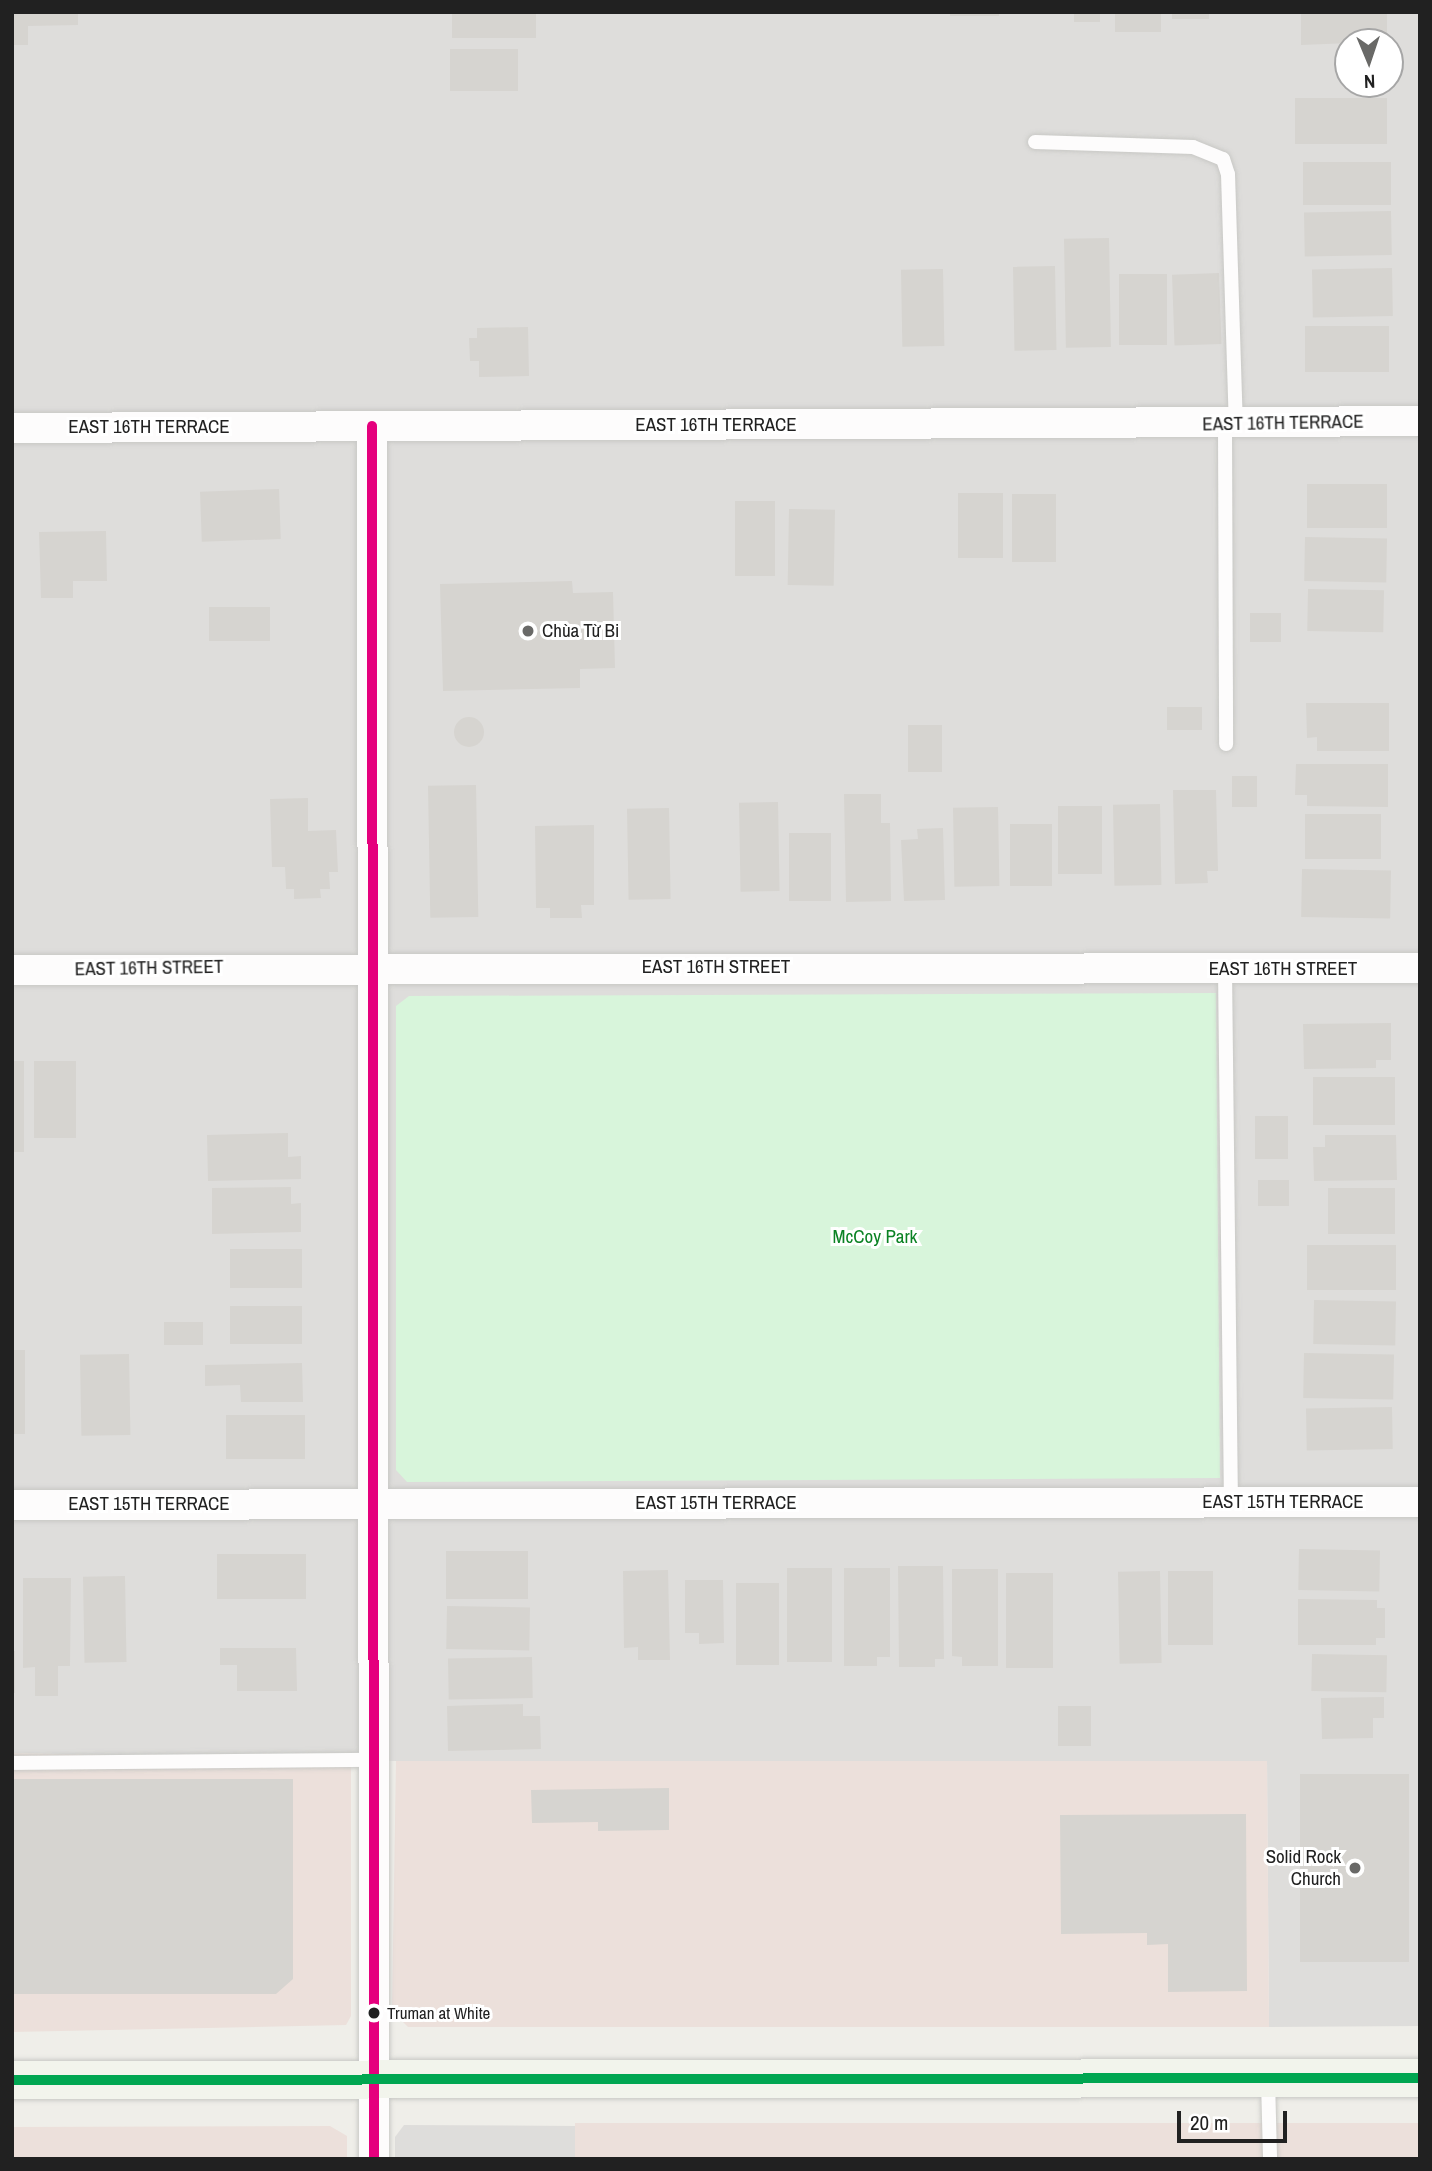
<!DOCTYPE html>
<meta charset="utf-8">
<style>
body{margin:0}
#map{position:relative;width:1432px;height:2171px;overflow:hidden;background:#efeee9;font-family:"Archivo Narrow",sans-serif}
div>[style]{position:absolute}
.residential>*{inset:0;background:#dedddb}
.commercial>*{inset:0;background:#ece0db;transform-origin:0 0}
.park>*{inset:0;background:#d8f5db}
.building>*{inset:0;background:#d6d4d0;transform-origin:0 0}
.round{border-radius:50%}
.roads{filter:drop-shadow(0 0 2px #c8c8c5) drop-shadow(0 0 2px #c8c8c5)}
.lane>*{height:14px;margin:-7px;padding:0 7px;transform-origin:7px;border-radius:7px;background:#fdfcfc}
.street>*{height:30px;margin:-15px;padding:0 15px;transform-origin:15px;border-radius:15px;background:#fdfcfc}
.secondary>*{height:38px;margin:-19px;padding:0 19px;transform-origin:19px;border-radius:19px;background:#f2f4ec}
.bus-1>*{height:10px;margin:-5px;padding:0 5px;transform-origin:5px;border-radius:5px;background:#e5007d}
.bus-2>*{height:10px;margin:-5px;padding:0 5px;transform-origin:5px;border-radius:5px;background:#00a651}
.dots>*{width:19px;height:19px;translate:-50% -50%;box-sizing:border-box;border:4px solid #fff;border-radius:50%}
span{translate:-50% -50%;white-space:nowrap;text-align:center;line-height:1.15;-webkit-text-stroke:6px #fff;paint-order:stroke}
.bus-label{font-size:17px;color:#212121}
.left{translate:0 -50%;text-align:left}
.street-label{font-size:19px;color:#212121}
.poi-label{font-size:19px;color:#212121}
.right{translate:-100% -50%;text-align:right}
.park-label{font-size:19px;color:#0b8224}
.frame{position:absolute;inset:0;border:14px solid #212121;pointer-events:none}
.north{position:absolute;left:1334px;top:28px;width:70px;height:70px;box-sizing:border-box;background:#fff;border:2px solid #a6a6a6;border-radius:50%;rotate:178deg;font-size:19px;font-weight:700;line-height:28px;text-align:center;color:#212121}
.north::after{content:'';display:block;margin:auto;width:24px;height:32px;background:#696967;clip-path:polygon(50% 0,100% 100%,50% 72%,0 100%)}
.scale{position:absolute;left:1177px;top:2111px;width:110px;height:32px;box-sizing:border-box;border:4px solid #212121;border-top:0;padding-left:9px;font-size:21px;line-height:24px;white-space:nowrap;color:#212121;-webkit-text-stroke:5px #fff;paint-order:stroke}
</style>
<div id="map">
<div class="residential">
<i style="clip-path:polygon(evenodd,12px 12px,1420px 12px,1420px 2026px,1269px 2027px,1267px 1761px,396px 1761px,12px 1753px,12px 12px,1348px 42px,1390px 42px,1390px 84px,1348px 84px,1348px 42px)"></i>
<i style="clip-path:polygon(404px 2125px,575px 2126px,576px 2159px,395px 2159px,395px 2137px)"></i>
</div>
<div class="commercial">
<i style="clip-path:polygon(12px 1753px,351px 1760px,351px 2016px,346px 2025px,12px 2032px)"></i>
<i style="clip-path:polygon(396px 1761px,1267px 1761px,1269px 2027px,408px 2027px,392px 2011px)"></i>
<i style="left:1420px;top:2123px;width:36px;height:845px;rotate:90deg"></i>
<i style="clip-path:polygon(330px 2126px,347px 2136px,347px 2159px,12px 2159px,12px 2127px)"></i>
</div>
<div class="park">
<i style="clip-path:polygon(1216px 993px,1220px 1478px,407px 1482px,396px 1470px,396px 1006px,409px 996px)"></i>
</div>
<div class="building">
<i style="clip-path:polygon(12px 12px,78px 12px,78px 25px,28px 26px,28px 45px,12px 45px)"></i>
<i style="left:452px;top:12px;width:84px;height:26px"></i>
<i style="left:950px;top:12px;width:49px;height:4px"></i>
<i style="left:1074px;top:12px;width:26px;height:10px"></i>
<i style="left:1115px;top:12px;width:46px;height:20px"></i>
<i style="left:1172px;top:12px;width:37px;height:7px"></i>
<i style="clip-path:polygon(1301px 12px,1387px 12px,1387px 34px,1376px 34px,1375px 42px,1301px 45px)"></i>
<i style="left:518px;top:49px;width:42px;height:68px;rotate:90deg"></i>
<i style="left:1387px;top:98px;width:46px;height:92px;rotate:90deg"></i>
<i style="left:1391px;top:162px;width:43px;height:88px;rotate:90deg"></i>
<i style="left:1391px;top:211px;width:44px;height:87px;rotate:89deg"></i>
<i style="left:1109px;top:238px;width:109px;height:45px;rotate:89deg"></i>
<i style="left:1055px;top:266px;width:84px;height:42px;rotate:89deg"></i>
<i style="left:1392px;top:268px;width:48px;height:80px;rotate:89deg"></i>
<i style="left:943px;top:269px;width:77px;height:42px;rotate:89deg"></i>
<i style="left:1219px;top:273px;width:71px;height:47px;rotate:88deg"></i>
<i style="left:1167px;top:274px;width:71px;height:48px;rotate:90deg"></i>
<i style="left:1389px;top:326px;width:46px;height:84px;rotate:90deg"></i>
<i style="clip-path:polygon(528px 327px,529px 376px,479px 377px,479px 361px,470px 361px,469px 338px,477px 338px,477px 328px)"></i>
<i style="left:1307px;top:484px;width:80px;height:44px"></i>
<i style="left:279px;top:489px;width:50px;height:79px;rotate:88deg"></i>
<i style="left:958px;top:493px;width:45px;height:65px"></i>
<i style="left:1012px;top:494px;width:44px;height:68px"></i>
<i style="left:775px;top:501px;width:75px;height:40px;rotate:90deg"></i>
<i style="left:789px;top:509px;width:46px;height:76px;rotate:1deg"></i>
<i style="clip-path:polygon(106px 531px,107px 581px,73px 581px,73px 598px,41px 598px,39px 532px)"></i>
<i style="left:1305px;top:537px;width:82px;height:44px;rotate:1deg"></i>
<i style="clip-path:polygon(572px 581px,573px 593px,613px 592px,615px 668px,580px 669px,580px 688px,443px 691px,440px 584px)"></i>
<i style="left:1308px;top:589px;width:76px;height:42px;rotate:1deg"></i>
<i style="left:270px;top:607px;width:34px;height:61px;rotate:90deg"></i>
<i style="left:1250px;top:613px;width:31px;height:29px"></i>
<i style="clip-path:polygon(1306px 703px,1389px 703px,1389px 751px,1317px 751px,1317px 737px,1307px 738px)"></i>
<i style="left:1202px;top:707px;width:23px;height:35px;rotate:90deg"></i>
<i class="round" style="left:454px;top:717px;width:30px;height:30px"></i>
<i style="left:908px;top:725px;width:34px;height:47px"></i>
<i style="clip-path:polygon(1296px 764px,1388px 764px,1388px 807px,1307px 806px,1307px 795px,1295px 795px)"></i>
<i style="left:1232px;top:776px;width:25px;height:31px"></i>
<i style="left:476px;top:785px;width:132px;height:48px;rotate:89deg"></i>
<i style="clip-path:polygon(1173px 790px,1216px 790px,1218px 871px,1207px 871px,1208px 883px,1175px 884px)"></i>
<i style="clip-path:polygon(844px 794px,881px 794px,881px 823px,890px 823px,891px 901px,846px 902px)"></i>
<i style="clip-path:polygon(308px 798px,308px 831px,336px 830px,338px 872px,329px 872px,330px 889px,320px 889px,321px 898px,294px 899px,294px 889px,286px 889px,285px 867px,272px 867px,270px 799px)"></i>
<i style="left:778px;top:802px;width:89px;height:39px;rotate:89deg"></i>
<i style="left:1160px;top:804px;width:81px;height:47px;rotate:89deg"></i>
<i style="left:1058px;top:806px;width:44px;height:68px"></i>
<i style="left:998px;top:807px;width:79px;height:45px;rotate:89deg"></i>
<i style="left:669px;top:808px;width:91px;height:42px;rotate:89deg"></i>
<i style="left:1305px;top:814px;width:76px;height:45px"></i>
<i style="left:1010px;top:824px;width:42px;height:62px"></i>
<i style="clip-path:polygon(594px 825px,594px 905px,581px 905px,582px 918px,550px 918px,550px 908px,536px 908px,535px 826px)"></i>
<i style="clip-path:polygon(943px 828px,945px 900px,904px 901px,901px 840px,918px 839px,917px 829px)"></i>
<i style="left:789px;top:833px;width:42px;height:68px"></i>
<i style="left:1302px;top:869px;width:89px;height:48px;rotate:1deg"></i>
<i style="clip-path:polygon(1391px 1023px,1391px 1060px,1376px 1060px,1376px 1068px,1304px 1069px,1303px 1024px)"></i>
<i style="left:12px;top:1061px;width:12px;height:91px"></i>
<i style="left:76px;top:1061px;width:77px;height:42px;rotate:90deg"></i>
<i style="left:1313px;top:1077px;width:82px;height:48px"></i>
<i style="left:1255px;top:1116px;width:33px;height:43px"></i>
<i style="clip-path:polygon(288px 1133px,288px 1157px,301px 1156px,301px 1179px,208px 1181px,207px 1135px)"></i>
<i style="clip-path:polygon(1325px 1135px,1396px 1135px,1397px 1180px,1314px 1181px,1313px 1147px,1325px 1147px)"></i>
<i style="left:1258px;top:1180px;width:31px;height:26px"></i>
<i style="clip-path:polygon(291px 1187px,291px 1204px,301px 1203px,301px 1232px,212px 1234px,212px 1188px)"></i>
<i style="left:1328px;top:1188px;width:67px;height:46px"></i>
<i style="left:1307px;top:1245px;width:89px;height:45px"></i>
<i style="left:302px;top:1249px;width:39px;height:72px;rotate:90deg"></i>
<i style="left:1314px;top:1300px;width:82px;height:44px;rotate:1deg"></i>
<i style="left:302px;top:1306px;width:38px;height:72px;rotate:90deg"></i>
<i style="left:203px;top:1322px;width:23px;height:39px;rotate:90deg"></i>
<i style="left:12px;top:1350px;width:13px;height:84px"></i>
<i style="left:1304px;top:1353px;width:90px;height:45px;rotate:1deg"></i>
<i style="left:129px;top:1354px;width:81px;height:49px;rotate:89deg"></i>
<i style="clip-path:polygon(302px 1363px,303px 1402px,241px 1402px,240px 1385px,205px 1386px,205px 1365px)"></i>
<i style="left:1392px;top:1407px;width:42px;height:86px;rotate:89deg"></i>
<i style="left:305px;top:1415px;width:44px;height:79px;rotate:90deg"></i>
<i style="left:1299px;top:1549px;width:81px;height:41px;rotate:1deg"></i>
<i style="left:446px;top:1551px;width:82px;height:48px"></i>
<i style="left:217px;top:1554px;width:89px;height:45px"></i>
<i style="clip-path:polygon(898px 1566px,943px 1566px,944px 1659px,935px 1659px,935px 1667px,899px 1667px)"></i>
<i style="left:787px;top:1568px;width:45px;height:94px"></i>
<i style="clip-path:polygon(844px 1568px,890px 1568px,890px 1657px,877px 1657px,877px 1666px,844px 1666px)"></i>
<i style="clip-path:polygon(952px 1569px,998px 1569px,998px 1666px,962px 1666px,962px 1657px,952px 1656px)"></i>
<i style="clip-path:polygon(668px 1570px,670px 1660px,638px 1660px,638px 1647px,624px 1648px,623px 1571px)"></i>
<i style="left:1160px;top:1571px;width:92px;height:42px;rotate:89deg"></i>
<i style="left:1168px;top:1571px;width:45px;height:74px"></i>
<i style="left:1053px;top:1573px;width:95px;height:47px;rotate:90deg"></i>
<i style="left:125px;top:1576px;width:86px;height:42px;rotate:89deg"></i>
<i style="clip-path:polygon(23px 1578px,71px 1578px,70px 1666px,58px 1666px,58px 1696px,35px 1696px,35px 1667px,23px 1668px)"></i>
<i style="clip-path:polygon(685px 1580px,723px 1580px,724px 1643px,699px 1644px,699px 1633px,685px 1633px)"></i>
<i style="left:736px;top:1583px;width:43px;height:82px"></i>
<i style="clip-path:polygon(1298px 1599px,1377px 1600px,1377px 1608px,1385px 1608px,1385px 1638px,1376px 1638px,1376px 1645px,1298px 1645px)"></i>
<i style="left:447px;top:1606px;width:83px;height:43px;rotate:1deg"></i>
<i style="clip-path:polygon(220px 1648px,296px 1648px,297px 1691px,237px 1691px,237px 1665px,220px 1665px)"></i>
<i style="left:12px;top:1651px;width:3px;height:42px"></i>
<i style="left:1312px;top:1654px;width:75px;height:37px;rotate:1deg"></i>
<i style="left:532px;top:1657px;width:41px;height:84px;rotate:89deg"></i>
<i style="clip-path:polygon(1384px 1697px,1384px 1718px,1373px 1718px,1373px 1738px,1322px 1739px,1321px 1698px)"></i>
<i style="clip-path:polygon(523px 1704px,523px 1716px,540px 1716px,541px 1749px,448px 1751px,447px 1706px)"></i>
<i style="left:1058px;top:1706px;width:33px;height:40px"></i>
<i style="left:1409px;top:1774px;width:188px;height:109px;rotate:90deg"></i>
<i style="clip-path:polygon(12px 1779px,293px 1779px,293px 1979px,276px 1994px,12px 1994px)"></i>
<i style="clip-path:polygon(669px 1788px,669px 1830px,598px 1831px,598px 1822px,532px 1823px,531px 1790px)"></i>
<i style="clip-path:polygon(1246px 1814px,1247px 1991px,1168px 1992px,1168px 1944px,1147px 1945px,1147px 1933px,1061px 1934px,1060px 1815px)"></i>
</div>
<div class="roads">
<div class="lane">
<i style="left:1035px;top:142px;width:158px;rotate:1.8deg"></i>
<i style="left:1193px;top:147px;width:32px;rotate:22deg"></i>
<i style="left:1223px;top:159px;width:16px;rotate:72deg"></i>
<i style="left:1228px;top:174px;width:250px;rotate:88.2deg"></i>
<i style="left:1225px;top:424px;width:320px;rotate:89.8deg"></i>
<i style="left:1225px;top:969px;width:533px;rotate:89.36deg"></i>
<i style="left:12px;top:1763px;width:359px;rotate:-0.5deg"></i>
<i style="left:1268px;top:2080px;width:79px;rotate:88.5deg"></i>
</div>
<div class="street">
<i style="left:372px;top:426px;width:1733px;rotate:89.93deg"></i>
<i style="left:12px;top:428px;width:1408px;rotate:-0.28deg"></i>
<i style="left:12px;top:970px;width:1408px;rotate:-0.08deg"></i>
<i style="left:12px;top:1505px;width:1408px;rotate:-0.12deg"></i>
</div>
<div class="secondary">
<i style="left:12px;top:2080px;width:1408px;rotate:-0.08deg"></i>
</div>
</div>
<div class="bus-1">
<i style="left:372px;top:426px;width:1733px;rotate:89.93deg"></i>
</div>
<div class="bus-2">
<i style="left:12px;top:2080px;width:1408px;rotate:-0.08deg"></i>
</div>
<div class="dots">
<i style="left:528px;top:631px;background:#696967"></i>
<i style="left:1355px;top:1868px;background:#696967"></i>
<i style="left:374px;top:2013px;background:#212121"></i>
</div>
<div class="bus-label">
<span class="left" style="left:387px;top:2013px">Truman at White</span>
</div>
<div class="street-label">
<span style="left:1283px;top:423px;rotate:-1deg">EAST 16TH TERRACE</span>
<span style="left:716px;top:425px">EAST 16TH TERRACE</span>
<span style="left:149px;top:427px">EAST 16TH TERRACE</span>
<span style="left:716px;top:967px">EAST 16TH STREET</span>
<span style="left:149px;top:968px;rotate:-1deg">EAST 16TH STREET</span>
<span style="left:1283px;top:969px">EAST 16TH STREET</span>
<span style="left:1283px;top:1502px">EAST 15TH TERRACE</span>
<span style="left:716px;top:1503px">EAST 15TH TERRACE</span>
<span style="left:149px;top:1504px">EAST 15TH TERRACE</span>
</div>
<div class="poi-label">
<span class="left" style="left:542px;top:631px">Chùa Từ Bi</span>
<span class="right" style="left:1341px;top:1868px">Solid Rock<br>Church</span>
</div>
<div class="park-label">
<span style="left:875px;top:1237px">McCoy Park</span>
</div>
<div class="frame"></div>
<div class="north">N</div>
<div class="scale">20 m</div>
</div>
